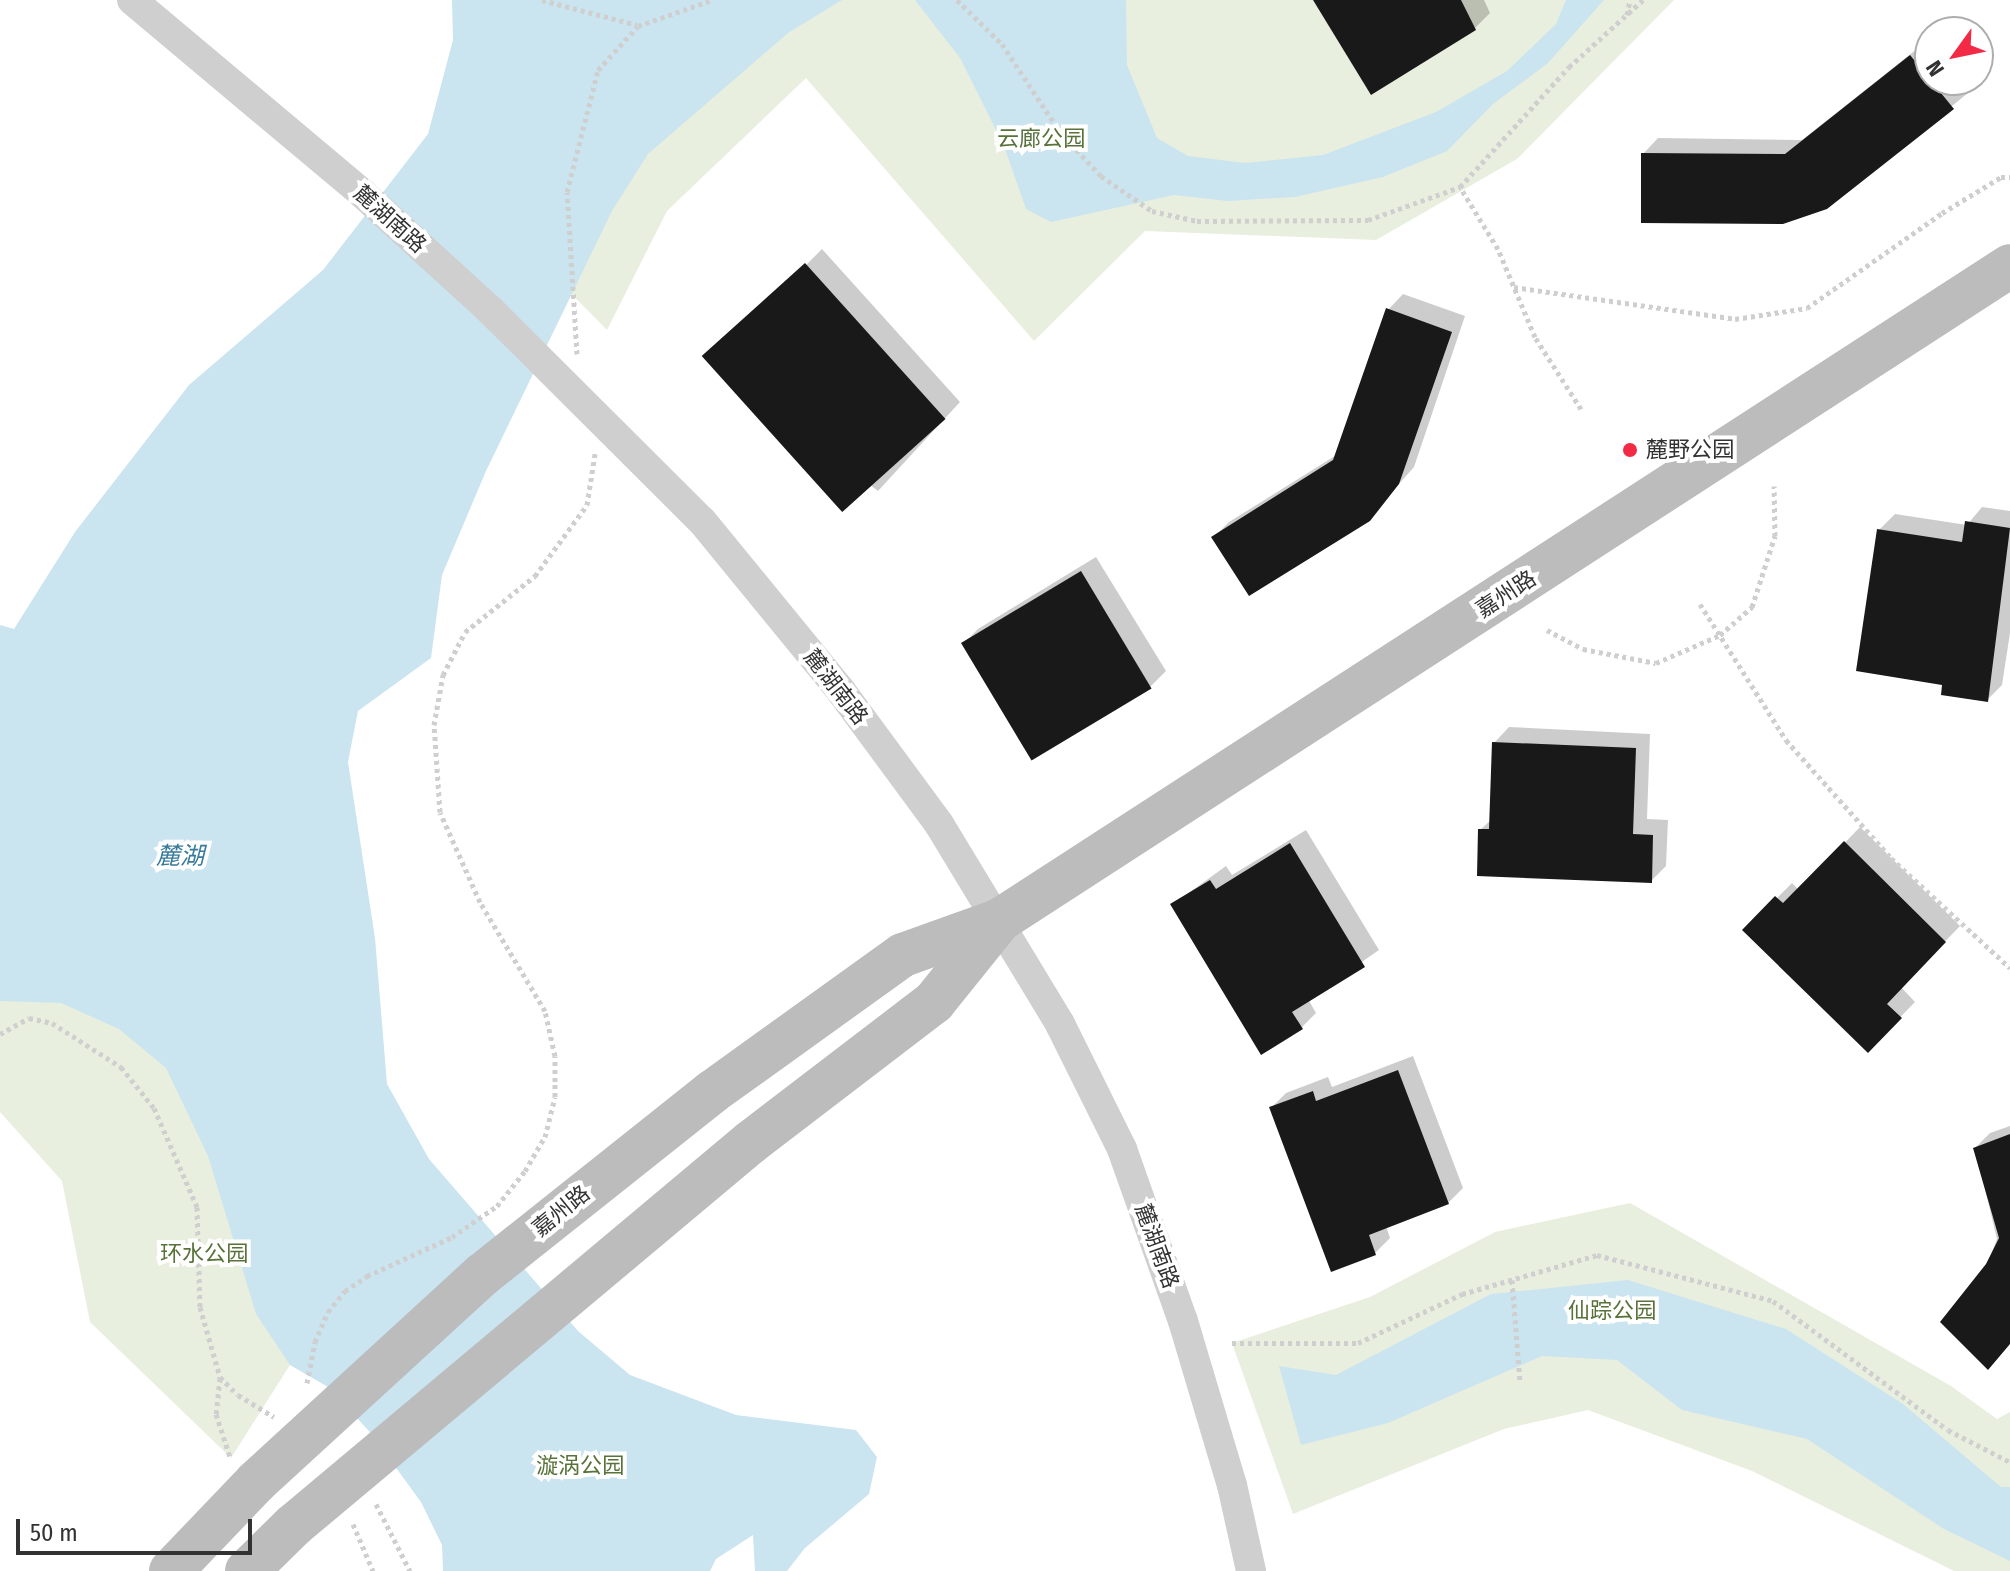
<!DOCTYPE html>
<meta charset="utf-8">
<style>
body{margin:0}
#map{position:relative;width:2010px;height:1571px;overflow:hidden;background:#fff;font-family:"Fira Sans Condensed","Noto Sans SC",sans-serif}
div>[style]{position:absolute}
.green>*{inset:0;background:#e9efdf}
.water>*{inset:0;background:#cae4f0}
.shadow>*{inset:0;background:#0003}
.building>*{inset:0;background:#191919;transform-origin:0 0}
.path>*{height:5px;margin-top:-2.5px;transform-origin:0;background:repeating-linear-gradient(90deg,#cfcfcf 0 4px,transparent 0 8px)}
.street>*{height:30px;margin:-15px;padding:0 15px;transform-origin:15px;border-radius:15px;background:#cfcfcf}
.secondary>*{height:44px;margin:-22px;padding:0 22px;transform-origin:22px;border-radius:22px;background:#bcbcbc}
.path-bridge>*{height:5px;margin-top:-2.5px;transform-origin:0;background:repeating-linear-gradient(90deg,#cfcfcf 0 4px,transparent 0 8px)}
.street-bridge>*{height:30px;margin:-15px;padding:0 15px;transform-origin:15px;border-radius:15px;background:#cfcfcf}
.secondary-bridge>*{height:44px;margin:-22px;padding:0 22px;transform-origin:22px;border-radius:22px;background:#bcbcbc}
.dots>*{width:22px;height:22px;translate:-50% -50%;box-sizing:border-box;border:4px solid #fff;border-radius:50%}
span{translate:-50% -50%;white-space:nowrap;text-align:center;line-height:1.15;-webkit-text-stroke:8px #fff;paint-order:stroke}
.park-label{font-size:22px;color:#58723a}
.street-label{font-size:22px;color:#323232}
.poi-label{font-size:22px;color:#323232}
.left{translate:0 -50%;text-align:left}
.water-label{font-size:24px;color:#387b9b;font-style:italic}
.north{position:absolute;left:1914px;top:16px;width:80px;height:80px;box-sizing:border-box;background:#fff;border:2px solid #adadad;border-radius:50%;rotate:237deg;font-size:22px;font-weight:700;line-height:32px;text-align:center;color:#323232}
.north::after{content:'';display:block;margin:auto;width:28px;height:36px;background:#f22a45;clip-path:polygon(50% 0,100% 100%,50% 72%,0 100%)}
.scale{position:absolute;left:16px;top:1519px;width:236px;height:36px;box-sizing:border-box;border:4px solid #323232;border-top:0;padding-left:10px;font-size:24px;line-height:28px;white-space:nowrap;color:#323232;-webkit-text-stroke:6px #fff;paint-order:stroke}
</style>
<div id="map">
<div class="green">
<i style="clip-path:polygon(580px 0,1674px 0,1517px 159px,1376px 240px,1145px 231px,1034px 341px,806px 78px,667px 211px,607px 330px,467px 188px)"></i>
<i style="clip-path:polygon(0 886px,249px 1075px,290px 1365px,231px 1458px,90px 1322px,62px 1181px,0 1112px)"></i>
<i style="clip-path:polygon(1630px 1203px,1951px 1386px,1997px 1419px,2010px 1412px,2010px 1571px,1954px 1571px,1752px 1471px,1588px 1410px,1504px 1429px,1293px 1514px,1232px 1343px,1370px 1297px,1495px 1232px)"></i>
</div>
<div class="water">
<i style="clip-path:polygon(452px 0,842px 0,788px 33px,648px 154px,612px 211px,486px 471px,442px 575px,431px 658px,358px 711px,348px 762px,375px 938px,387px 1084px,429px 1159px,578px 1331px,630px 1375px,736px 1415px,856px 1430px,877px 1457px,869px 1494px,805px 1548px,787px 1571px,755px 1571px,753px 1535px,716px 1559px,710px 1571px,443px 1571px,442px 1545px,421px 1502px,369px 1431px,328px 1387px,290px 1365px,256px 1314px,208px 1156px,166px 1068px,119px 1029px,61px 1003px,0 1001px,0 625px,14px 629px,75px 532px,189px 385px,323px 270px,428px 134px,453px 40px)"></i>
<i style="clip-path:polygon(915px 0,1126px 0,1127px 65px,1157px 138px,1188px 156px,1245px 163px,1323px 155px,1436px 112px,1507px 71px,1556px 24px,1566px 0,1604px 0,1548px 63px,1493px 104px,1447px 151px,1383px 177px,1295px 197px,1228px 201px,1174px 195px,1051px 222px,1026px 209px,1004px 146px,960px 58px)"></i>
<i style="clip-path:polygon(1628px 1280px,1786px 1329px,1903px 1404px,2001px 1487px,2010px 1487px,2010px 1561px,1944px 1529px,1807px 1439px,1682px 1410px,1617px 1360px,1542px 1356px,1388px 1423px,1301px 1445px,1279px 1366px,1336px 1375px,1491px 1294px)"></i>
</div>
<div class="shadow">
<i style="clip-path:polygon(1315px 0,1484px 0,1490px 13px,1475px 28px)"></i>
<i style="clip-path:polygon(1927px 41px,1930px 80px,1958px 80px,1968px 93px,1826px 208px,1643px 154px,1658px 138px,1802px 140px)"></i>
<i style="clip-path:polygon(822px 249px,960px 402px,878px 491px,710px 362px)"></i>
<i style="clip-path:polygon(1403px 294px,1465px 316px,1414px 467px,1368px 519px,1214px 537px,1229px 522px,1338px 454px,1388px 310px)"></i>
<i style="clip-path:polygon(1982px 507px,2010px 511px,2010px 633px,2002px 685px,1987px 700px,1945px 683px,1879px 530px,1895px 514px,1967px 525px)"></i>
<i style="clip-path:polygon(1096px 557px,1166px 671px,1151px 686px,1033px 758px,963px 644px,978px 629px)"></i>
<i style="clip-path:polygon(1509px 727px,1650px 734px,1647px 819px,1668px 820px,1666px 866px,1651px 881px,1480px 830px,1492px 819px,1494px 743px)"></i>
<i style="clip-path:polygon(1860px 827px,1960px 926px,1901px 987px,1915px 1002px,1868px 1050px,1745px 930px,1792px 883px,1799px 890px)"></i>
<i style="clip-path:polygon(1306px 830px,1379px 950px,1308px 999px,1316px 1013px,1301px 1028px,1172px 905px,1226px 866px,1232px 875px)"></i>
<i style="clip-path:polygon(1413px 1056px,1463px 1188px,1448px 1203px,1386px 1226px,1390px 1238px,1375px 1253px,1271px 1108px,1286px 1093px,1328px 1077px,1332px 1087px)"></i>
<i style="clip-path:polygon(2010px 1126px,2010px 1343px,1987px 1265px,1997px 1239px,1975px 1148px,1990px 1133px)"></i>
</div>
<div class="building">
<i style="clip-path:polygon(1313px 0,1461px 0,1476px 30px,1371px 95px)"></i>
<i style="clip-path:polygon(1910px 55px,1954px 109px,1827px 209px,1783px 224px,1641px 223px,1641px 153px,1785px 154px)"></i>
<i style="left:805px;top:263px;width:210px;height:139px;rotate:48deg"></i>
<i style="clip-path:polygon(1386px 308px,1452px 332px,1399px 484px,1370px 521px,1249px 596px,1211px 537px,1333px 460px)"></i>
<i style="clip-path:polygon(1965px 521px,2010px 528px,1988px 702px,1941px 695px,1942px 685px,1856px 671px,1877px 529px,1962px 542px)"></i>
<i style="left:1081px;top:571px;width:137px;height:140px;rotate:59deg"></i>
<i style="clip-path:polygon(1492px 742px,1636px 748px,1633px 834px,1653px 835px,1652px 883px,1477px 876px,1478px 829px,1489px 829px)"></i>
<i style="clip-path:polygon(1844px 841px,1946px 942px,1887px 1004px,1902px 1018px,1868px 1053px,1742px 930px,1775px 896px,1783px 903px)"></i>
<i style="clip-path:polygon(1290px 843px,1365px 967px,1292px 1012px,1303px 1029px,1261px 1055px,1170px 904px,1210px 880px,1216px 889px)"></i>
<i style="clip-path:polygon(1398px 1070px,1449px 1204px,1369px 1235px,1376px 1255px,1331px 1272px,1269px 1107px,1313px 1091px,1316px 1101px)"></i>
<i style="clip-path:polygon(2010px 1134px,2010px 1344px,1988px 1370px,1940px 1322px,1986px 1264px,1999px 1238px,1973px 1148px)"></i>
</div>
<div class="path">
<i style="left:542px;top:0;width:98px;rotate:14.7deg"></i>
<i style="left:957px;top:0;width:63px;rotate:44.4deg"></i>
<i style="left:1002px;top:44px;width:105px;rotate:56.6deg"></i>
<i style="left:1060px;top:132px;width:60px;rotate:47deg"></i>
<i style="left:1101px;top:176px;width:62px;rotate:34.5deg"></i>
<i style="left:1152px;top:211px;width:46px;rotate:12.5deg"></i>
<i style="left:1197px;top:221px;width:171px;rotate:-0.3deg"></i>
<i style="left:1368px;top:220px;width:98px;rotate:-19.7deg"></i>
<i style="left:1627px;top:15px;width:15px;rotate:-79deg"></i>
<i style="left:1514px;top:287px;width:223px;rotate:8.2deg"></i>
<i style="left:1735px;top:319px;width:73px;rotate:-8.7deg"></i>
<i style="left:1807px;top:308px;width:165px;rotate:-35.1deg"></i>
<i style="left:1942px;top:213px;width:69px;rotate:-31.4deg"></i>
<i style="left:2001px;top:177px;width:9px"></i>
<i style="left:577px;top:354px;width:162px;rotate:-93.5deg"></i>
<i style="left:567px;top:192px;width:126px;rotate:-75.7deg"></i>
<i style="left:598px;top:70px;width:59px;rotate:-47.7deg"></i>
<i style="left:638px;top:26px;width:78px;rotate:-19.4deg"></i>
<i style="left:1581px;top:409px;width:85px;rotate:-122.6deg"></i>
<i style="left:1535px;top:337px;width:95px;rotate:-112.8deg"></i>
<i style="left:1498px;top:249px;width:73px;rotate:-121.5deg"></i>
<i style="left:1460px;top:187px;width:162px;rotate:-47.8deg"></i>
<i style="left:1569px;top:67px;width:100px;rotate:-42.2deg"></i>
<i style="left:1700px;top:604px;width:161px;rotate:57.7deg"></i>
<i style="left:1786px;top:740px;width:158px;rotate:48.3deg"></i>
<i style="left:1891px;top:858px;width:162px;rotate:42.7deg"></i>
<i style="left:1547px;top:630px;width:41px;rotate:27.8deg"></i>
<i style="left:1583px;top:649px;width:74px;rotate:10.9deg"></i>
<i style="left:1656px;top:663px;width:70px;rotate:-23.6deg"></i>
<i style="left:1720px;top:635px;width:43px;rotate:-41.2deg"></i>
<i style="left:1752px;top:607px;width:75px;rotate:-72.1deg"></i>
<i style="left:1775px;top:536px;width:50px;rotate:-91.1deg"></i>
<i style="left:545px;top:1011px;width:127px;rotate:-120.8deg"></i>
<i style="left:480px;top:902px;width:98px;rotate:-114deg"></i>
<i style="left:440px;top:812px;width:87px;rotate:-93.9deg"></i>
<i style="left:434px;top:725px;width:51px;rotate:-79.8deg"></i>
<i style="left:443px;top:675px;width:48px;rotate:-62.9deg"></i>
<i style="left:465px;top:632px;width:90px;rotate:-38.7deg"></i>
<i style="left:535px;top:576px;width:88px;rotate:-53.8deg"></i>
<i style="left:587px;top:505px;width:52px;rotate:-81.1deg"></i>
<i style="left:0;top:1034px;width:33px;rotate:-29deg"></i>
<i style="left:29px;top:1018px;width:24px;rotate:12deg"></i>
<i style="left:52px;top:1023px;width:82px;rotate:32.5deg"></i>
<i style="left:121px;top:1067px;width:53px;rotate:51.2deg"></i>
<i style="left:154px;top:1108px;width:108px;rotate:66.5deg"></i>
<i style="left:197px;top:1207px;width:100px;rotate:88.3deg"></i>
<i style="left:200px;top:1307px;width:73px;rotate:74.1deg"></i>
<i style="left:220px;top:1377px;width:25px;rotate:45deg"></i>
<i style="left:238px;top:1395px;width:42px;rotate:31.4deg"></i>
<i style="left:1512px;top:1280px;width:102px;rotate:85.5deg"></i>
<i style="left:1232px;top:1343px;width:126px"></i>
<i style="left:1358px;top:1343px;width:115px;rotate:-25.2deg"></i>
<i style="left:1462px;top:1294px;width:141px;rotate:-16.1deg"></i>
<i style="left:1597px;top:1255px;width:182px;rotate:14.6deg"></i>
<i style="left:1773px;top:1301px;width:217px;rotate:36.4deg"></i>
<i style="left:1948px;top:1430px;width:70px;rotate:27.3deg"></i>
<i style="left:220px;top:1378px;width:36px;rotate:96deg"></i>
<i style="left:216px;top:1414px;width:45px;rotate:72deg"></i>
<i style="left:376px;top:1504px;width:75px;rotate:63.1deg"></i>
</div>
<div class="street">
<i style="left:132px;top:0;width:302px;rotate:40deg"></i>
<i style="left:702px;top:521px;width:220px;rotate:50.7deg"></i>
<i style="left:841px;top:691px;width:165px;rotate:53.6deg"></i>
<i style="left:939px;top:824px;width:234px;rotate:58.8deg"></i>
<i style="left:1060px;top:1024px;width:140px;rotate:63.6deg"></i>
<i style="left:1122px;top:1149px;width:182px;rotate:70.5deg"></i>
<i style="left:1183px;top:1321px;width:171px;rotate:73.4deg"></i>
<i style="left:1232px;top:1485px;width:88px;rotate:77.5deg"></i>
</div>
<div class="secondary">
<i style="left:1000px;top:920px;width:1203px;rotate:-32.92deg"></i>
<i style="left:712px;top:1092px;width:235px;rotate:-35.7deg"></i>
<i style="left:903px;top:955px;width:103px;rotate:-19.8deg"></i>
<i style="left:1000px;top:920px;width:105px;rotate:128.8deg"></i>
<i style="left:934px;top:1002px;width:230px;rotate:142.6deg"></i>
<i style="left:171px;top:1571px;width:123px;rotate:-46.3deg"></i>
<i style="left:247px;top:1571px;width:66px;rotate:-44.4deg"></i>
</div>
<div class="path-bridge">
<i style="left:307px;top:1383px;width:42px;rotate:-79deg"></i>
<i style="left:315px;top:1342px;width:33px;rotate:-67deg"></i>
<i style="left:328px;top:1312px;width:27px;rotate:-51deg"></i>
<i style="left:345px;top:1291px;width:27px;rotate:-34deg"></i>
<i style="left:367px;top:1276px;width:94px;rotate:-24.6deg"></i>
<i style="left:452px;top:1237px;width:55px;rotate:-34.6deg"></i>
<i style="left:497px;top:1206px;width:45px;rotate:-51.3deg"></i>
<i style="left:525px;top:1171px;width:39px;rotate:-60deg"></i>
<i style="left:545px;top:1137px;width:41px;rotate:-76deg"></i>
<i style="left:555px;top:1097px;width:41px;rotate:-90deg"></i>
<i style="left:555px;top:1056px;width:46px;rotate:-102.5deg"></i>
<i style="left:353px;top:1524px;width:51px;rotate:66.9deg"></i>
</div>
<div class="street-bridge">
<i style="left:363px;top:194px;width:172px;rotate:42.4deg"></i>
<i style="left:490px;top:310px;width:299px;rotate:44.9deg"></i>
</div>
<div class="secondary-bridge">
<i style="left:256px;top:1482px;width:306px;rotate:-42.5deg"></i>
<i style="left:482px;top:1275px;width:294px;rotate:-38.5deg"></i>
<i style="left:294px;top:1525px;width:596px;rotate:-39.97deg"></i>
</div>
<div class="dots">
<i style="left:1630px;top:450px;background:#f22a45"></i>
</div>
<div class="park-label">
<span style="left:1041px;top:139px">云廊公园</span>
<span style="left:204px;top:1254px">环水公园</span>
<span style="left:1612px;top:1311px">仙踪公园</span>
<span style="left:580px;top:1466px">漩涡公园</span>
</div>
<div class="street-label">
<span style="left:390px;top:219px;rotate:42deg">麓湖南路</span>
<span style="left:1506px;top:594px;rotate:-33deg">嘉州路</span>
<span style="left:836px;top:687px;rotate:52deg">麓湖南路</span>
<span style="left:561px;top:1211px;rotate:-39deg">嘉州路</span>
<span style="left:1157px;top:1246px;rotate:70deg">麓湖南路</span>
</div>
<div class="poi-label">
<span class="left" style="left:1646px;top:450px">麓野公园</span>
</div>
<div class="water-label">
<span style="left:180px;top:857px">麓湖</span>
</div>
<div class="north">N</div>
<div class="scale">50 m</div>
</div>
